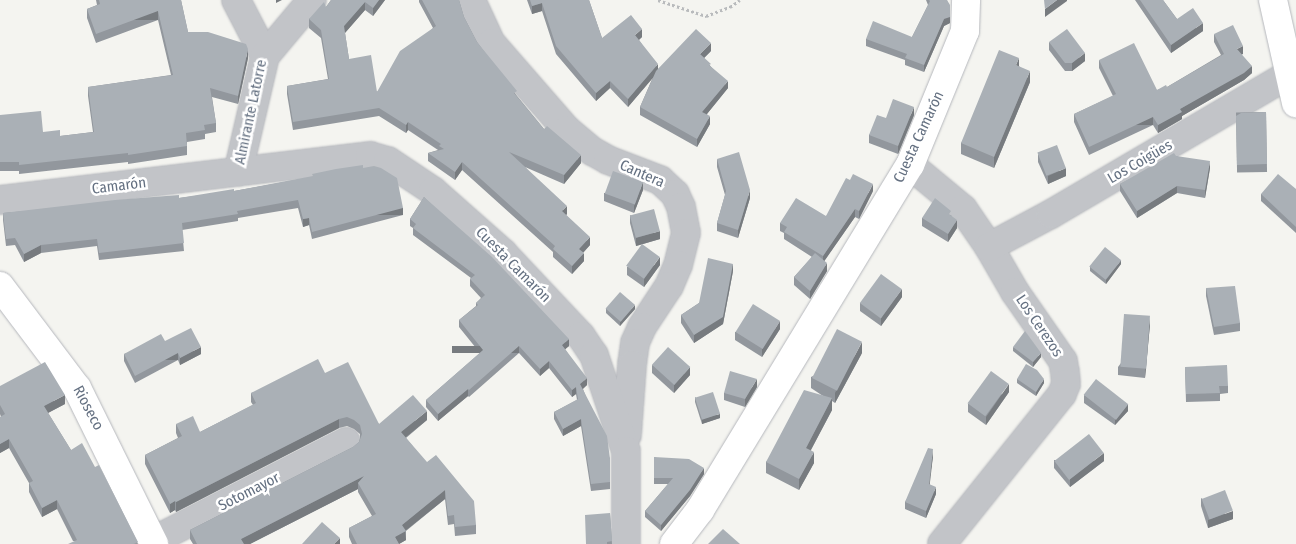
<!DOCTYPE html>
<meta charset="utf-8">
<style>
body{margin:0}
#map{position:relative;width:1296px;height:544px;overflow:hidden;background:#f4f4f0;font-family:"Fira Sans Condensed",sans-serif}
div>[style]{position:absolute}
.path>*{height:3px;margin-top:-1.5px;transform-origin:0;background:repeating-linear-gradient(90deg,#b9bbbd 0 2.5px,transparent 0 5px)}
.roads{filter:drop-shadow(0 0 1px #b5b7bc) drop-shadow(0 0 1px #b5b7bc)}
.minor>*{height:28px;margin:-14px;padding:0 14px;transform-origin:14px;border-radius:14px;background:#c2c4c8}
.major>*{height:28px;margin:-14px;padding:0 14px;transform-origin:14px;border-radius:14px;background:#fff}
.wall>*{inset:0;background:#92979d;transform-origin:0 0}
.shaded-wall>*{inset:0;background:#777b7f;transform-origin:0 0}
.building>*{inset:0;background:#aab0b6;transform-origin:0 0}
span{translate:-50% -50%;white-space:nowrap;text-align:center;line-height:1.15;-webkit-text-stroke:5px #fff;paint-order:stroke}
.street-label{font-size:15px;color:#647081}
</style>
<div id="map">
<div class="path">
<i style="left:658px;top:0;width:51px;rotate:18.4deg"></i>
<i style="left:706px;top:16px;width:26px;rotate:-21deg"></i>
<i style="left:730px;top:7px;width:12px;rotate:-35deg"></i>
</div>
<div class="roads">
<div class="minor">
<i style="left:236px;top:0;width:63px;rotate:62.6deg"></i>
<i style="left:265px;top:56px;width:119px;rotate:103.1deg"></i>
<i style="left:471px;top:0;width:47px;rotate:65.1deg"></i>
<i style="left:491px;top:43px;width:116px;rotate:48.9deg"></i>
<i style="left:567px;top:130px;width:33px;rotate:40deg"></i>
<i style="left:592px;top:151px;width:18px;rotate:29deg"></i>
<i style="left:608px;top:160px;width:56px;rotate:21deg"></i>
<i style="left:660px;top:180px;width:21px;rotate:43deg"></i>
<i style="left:675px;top:194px;width:14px;rotate:65deg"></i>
<i style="left:681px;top:207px;width:26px;rotate:79deg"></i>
<i style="left:686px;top:233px;width:33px;rotate:104deg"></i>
<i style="left:678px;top:265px;width:23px;rotate:113deg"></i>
<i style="left:669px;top:286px;width:49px;rotate:123.4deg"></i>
<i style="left:642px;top:327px;width:17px;rotate:114deg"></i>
<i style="left:635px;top:343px;width:22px;rotate:98deg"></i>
<i style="left:632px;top:365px;width:70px;rotate:94.1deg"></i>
<i style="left:265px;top:56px;width:73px;rotate:-50deg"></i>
<i style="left:910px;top:165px;width:69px;rotate:39.7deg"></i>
<i style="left:963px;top:209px;width:46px;rotate:55.6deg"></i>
<i style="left:989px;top:247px;width:52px;rotate:60deg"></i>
<i style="left:1015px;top:292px;width:84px;rotate:55.2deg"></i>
<i style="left:1063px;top:361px;width:11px;rotate:80deg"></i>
<i style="left:1065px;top:372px;width:12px;rotate:85deg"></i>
<i style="left:1066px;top:384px;width:11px;rotate:112deg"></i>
<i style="left:1062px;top:394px;width:192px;rotate:128.7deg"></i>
<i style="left:0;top:200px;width:373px;rotate:-6.8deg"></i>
<i style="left:370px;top:156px;width:19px;rotate:16deg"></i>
<i style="left:388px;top:161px;width:54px;rotate:33.7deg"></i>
<i style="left:433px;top:191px;width:94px;rotate:41.5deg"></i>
<i style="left:503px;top:253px;width:114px;rotate:46.8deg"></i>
<i style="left:581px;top:336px;width:23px;rotate:56deg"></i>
<i style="left:594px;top:355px;width:101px;rotate:71.6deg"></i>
<i style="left:626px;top:451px;width:93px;rotate:90deg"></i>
<i style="left:989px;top:247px;width:70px;rotate:-28deg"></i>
<i style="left:1051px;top:214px;width:277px;rotate:-30.4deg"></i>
<i style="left:153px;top:541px;width:217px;rotate:-27.2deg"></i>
</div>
<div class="major">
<i style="left:1273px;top:0;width:106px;rotate:77.4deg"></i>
<i style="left:0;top:286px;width:128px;rotate:53deg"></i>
<i style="left:77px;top:388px;width:174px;rotate:63.7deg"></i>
<i style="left:674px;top:544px;width:43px;rotate:-52.6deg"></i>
<i style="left:700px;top:510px;width:404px;rotate:-58.7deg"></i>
<i style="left:910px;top:165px;width:145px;rotate:-67.7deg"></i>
<i style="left:965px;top:31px;width:31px;rotate:-88deg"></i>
</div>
</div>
<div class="wall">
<i style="clip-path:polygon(96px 0,181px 0,188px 32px,248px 58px,238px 104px,212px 97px,216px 123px,216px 132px,205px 134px,205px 139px,187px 142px,187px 155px,128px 164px,128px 162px,19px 174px,19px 171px,0 171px,0 115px,43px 132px,60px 136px,93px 132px,88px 96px,88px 87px,171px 75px,158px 20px,96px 43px,87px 18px,87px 9px,97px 5px)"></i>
<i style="clip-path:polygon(331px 0,385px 0,373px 16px,365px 10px,345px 33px,349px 59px,377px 92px,433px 28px,419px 2px,419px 0,459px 0,464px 17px,477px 42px,517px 96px,544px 129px,581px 163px,564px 184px,525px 167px,567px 214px,566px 215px,590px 245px,583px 253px,584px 261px,572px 274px,553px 257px,553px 252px,462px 170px,455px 180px,428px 161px,428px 153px,438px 150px,408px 130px,406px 133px,379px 116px,293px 130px,287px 94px,287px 86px,328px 79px,321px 38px,309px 28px,309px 19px,326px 7px)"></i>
<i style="clip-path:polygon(527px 0,589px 0,602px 38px,642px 37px,639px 40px,658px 69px,711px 51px,704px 58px,728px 88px,707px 114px,710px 124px,697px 147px,640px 115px,640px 107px,653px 77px,628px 107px,610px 88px,596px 101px,556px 54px,542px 11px,532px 14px)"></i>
<i style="clip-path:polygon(926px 0,947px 0,950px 23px,944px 26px,924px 72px,905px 65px,905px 60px,866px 46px,866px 39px,912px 37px,928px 5px)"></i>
<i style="clip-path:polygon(1135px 0,1163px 0,1177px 19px,1203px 31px,1171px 53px)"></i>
<i style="clip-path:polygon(1214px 34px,1243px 54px,1241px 54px,1252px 73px,1244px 80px,1182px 116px,1182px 119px,1158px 133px,1153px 125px,1089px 155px,1074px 122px,1074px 114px,1113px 96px,1099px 68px,1099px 60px,1157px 90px,1167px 87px,1221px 55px,1214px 42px)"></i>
<i style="clip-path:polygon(1049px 42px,1085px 61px,1072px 71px,1065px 71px,1049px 50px)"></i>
<i style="clip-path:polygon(1019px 66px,1030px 82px,994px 168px,961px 154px,961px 143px)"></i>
<i style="left:1266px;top:112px;width:60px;height:30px;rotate:89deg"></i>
<i style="clip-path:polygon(914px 115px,898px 154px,869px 143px,869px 135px,886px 118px)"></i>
<i style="clip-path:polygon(1038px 154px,1066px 176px,1048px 184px,1038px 162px)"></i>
<i style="clip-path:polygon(1176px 156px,1210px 168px,1205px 198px,1177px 193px,1137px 218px,1120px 191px,1120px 184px)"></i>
<i style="clip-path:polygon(717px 159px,750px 198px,738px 238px,717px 231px,717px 223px,725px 195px,717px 167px)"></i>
<i style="clip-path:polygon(363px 168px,403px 215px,312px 239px,309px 225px,303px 227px,298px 208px,238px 218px,238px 221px,182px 230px,184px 251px,99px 260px,97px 246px,41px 253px,24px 262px,15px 245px,6px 246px,3px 220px,3px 213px,179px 198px,234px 191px)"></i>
<i style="clip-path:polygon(1296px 189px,1296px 233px,1261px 201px,1261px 194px)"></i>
<i style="clip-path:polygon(643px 190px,634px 213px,604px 201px,604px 193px)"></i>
<i style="clip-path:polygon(873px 191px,859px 219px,855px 217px,824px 261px,827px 271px,810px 299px,794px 285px,794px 277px,812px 257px,784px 239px,784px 233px,780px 231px,780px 223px,826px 216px)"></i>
<i style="clip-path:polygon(424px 197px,569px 346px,565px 349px,587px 385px,583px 389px,610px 459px,610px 489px,591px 491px,581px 426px,563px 436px,554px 419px,554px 412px,577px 400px,576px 394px,572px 397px,549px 368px,540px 376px,519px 353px,469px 397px,468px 396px,438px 421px,426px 407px,426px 400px,480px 353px,459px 327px,459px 320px,476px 306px,476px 303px,481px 298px,470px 286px,470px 279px,471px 278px,413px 235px,413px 228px,410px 226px,410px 219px)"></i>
<i style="clip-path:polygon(630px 215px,660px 239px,636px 246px,630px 223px)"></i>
<i style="clip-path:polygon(951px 215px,957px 228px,948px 242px,922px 226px,922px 218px)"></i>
<i style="clip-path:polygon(1121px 264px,1106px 284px,1090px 271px,1090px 267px)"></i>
<i style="clip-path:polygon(660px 265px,644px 287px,627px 275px,627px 267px)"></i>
<i style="clip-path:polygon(733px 271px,723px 324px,694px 343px,681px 323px,681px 315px,699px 303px)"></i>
<i style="clip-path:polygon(1206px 288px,1240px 323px,1240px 331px,1214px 335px,1206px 296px)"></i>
<i style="clip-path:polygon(902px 297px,881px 326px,860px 311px,860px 303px)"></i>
<i style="clip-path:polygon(606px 309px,635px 309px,620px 326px,606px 313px)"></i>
<i style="clip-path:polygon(1150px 324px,1145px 378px,1118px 375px,1118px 367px)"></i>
<i style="clip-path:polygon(780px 329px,762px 357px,735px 340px,735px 332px)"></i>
<i style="clip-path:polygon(165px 341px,201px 354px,180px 365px,178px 360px,135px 383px,124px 361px,124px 354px)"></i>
<i style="clip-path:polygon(1013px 347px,1041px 357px,1033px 367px,1013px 351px)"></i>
<i style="clip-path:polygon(862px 353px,835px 403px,832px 401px,832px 410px,811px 450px,814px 463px,799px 490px,766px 473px,766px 462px,823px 396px,811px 388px,811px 377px)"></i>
<i style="clip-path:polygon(652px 365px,690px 375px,674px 393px,652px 373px)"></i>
<i style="clip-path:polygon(1185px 367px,1228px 386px,1228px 393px,1220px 394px,1220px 401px,1186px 402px)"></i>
<i style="clip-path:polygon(325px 373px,379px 424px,427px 420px,406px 438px,476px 525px,476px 534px,455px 536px,454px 524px,448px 525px,445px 499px,406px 531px,406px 540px,399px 544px,352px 544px,349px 537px,349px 528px,372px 516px,358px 492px,358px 489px,250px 544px,193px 544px,190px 539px,190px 530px,353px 447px,359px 442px,360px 438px,360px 434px,354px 429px,347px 426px,339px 428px,176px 512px,175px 510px,170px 513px,145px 464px,145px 455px,178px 438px,176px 433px,176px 424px,200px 432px,253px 405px,251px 402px,251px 393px)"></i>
<i style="clip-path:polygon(1017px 379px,1044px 383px,1036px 396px,1017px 383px)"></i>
<i style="clip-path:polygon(0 386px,65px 404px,48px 413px,71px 450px,138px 544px,73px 541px,57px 509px,42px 517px,29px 492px,29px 483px,9px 448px,0 453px,0 417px,1px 417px,0 414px)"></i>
<i style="clip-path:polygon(757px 387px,745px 407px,724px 400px,724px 393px)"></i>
<i style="clip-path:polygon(1009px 392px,986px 425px,968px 412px,968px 404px)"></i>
<i style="clip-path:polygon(1084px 395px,1128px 411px,1115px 425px,1084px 403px)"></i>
<i style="clip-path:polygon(695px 397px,720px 418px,702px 424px,695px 402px)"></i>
<i style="clip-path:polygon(933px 456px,929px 484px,936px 494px,926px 518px,905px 509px,905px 502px)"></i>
<i style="clip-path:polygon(654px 457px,704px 474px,690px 496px,661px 531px,645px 517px,645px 511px,668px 484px,654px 484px)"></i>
<i style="clip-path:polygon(1054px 460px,1104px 461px,1070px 487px,1054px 468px)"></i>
<i style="clip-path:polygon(1201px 498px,1233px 519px,1208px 528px,1201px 506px)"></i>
<i style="clip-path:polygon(610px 513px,612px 544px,586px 544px)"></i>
</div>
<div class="shaded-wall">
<i style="clip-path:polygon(276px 0,282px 0,276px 3px)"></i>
<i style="clip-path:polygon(379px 0,385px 0,373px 16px,373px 8px)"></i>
<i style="clip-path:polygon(1057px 0,1067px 0,1067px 1px,1045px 17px,1045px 9px)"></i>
<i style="clip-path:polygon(365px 2px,365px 10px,344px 34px,344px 26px)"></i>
<i style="clip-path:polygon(542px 3px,542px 11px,532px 14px,532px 6px)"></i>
<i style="clip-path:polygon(950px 5px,950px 23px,944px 26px,924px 72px,924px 65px)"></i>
<i style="left:158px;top:11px;width:9px;height:66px;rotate:90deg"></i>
<i style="clip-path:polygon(1203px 23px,1203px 31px,1171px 53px,1171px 45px)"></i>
<i style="clip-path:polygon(642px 29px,642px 37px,635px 43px,635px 35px)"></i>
<i style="clip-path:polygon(711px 43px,711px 51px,700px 62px,700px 54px)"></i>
<i style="clip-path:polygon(1243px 46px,1243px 54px,1237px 57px,1237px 49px)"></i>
<i style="clip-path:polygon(248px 49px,248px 58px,238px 104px,238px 96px)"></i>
<i style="clip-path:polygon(1085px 53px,1085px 61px,1072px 71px,1072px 63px)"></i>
<i style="clip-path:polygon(1019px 58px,1019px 69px,1016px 65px)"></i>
<i style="clip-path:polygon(658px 64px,658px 72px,628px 107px,628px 99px)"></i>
<i style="clip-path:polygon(1252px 66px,1252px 73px,1244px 80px,1182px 116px,1182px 119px,1158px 133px,1158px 125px,1180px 109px)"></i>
<i style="clip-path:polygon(1030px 71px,1030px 82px,994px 168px,994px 157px)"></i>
<i style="clip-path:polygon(610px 81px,610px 88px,596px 101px,596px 93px)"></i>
<i style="clip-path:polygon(728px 81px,728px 88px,702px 120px,702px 112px)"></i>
<i style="clip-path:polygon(914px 107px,914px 115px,898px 154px,898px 146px)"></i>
<i style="clip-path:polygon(710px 116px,710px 124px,697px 147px,697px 139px)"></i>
<i style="left:1153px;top:117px;width:8px;height:71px;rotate:90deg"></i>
<i style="clip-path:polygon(408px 122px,408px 130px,406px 133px,406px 125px)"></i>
<i style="clip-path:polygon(581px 155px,581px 163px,564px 184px,564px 175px)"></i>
<i style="clip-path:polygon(1210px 161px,1210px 168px,1205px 198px,1205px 190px)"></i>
<i style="clip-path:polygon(462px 162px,462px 170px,455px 180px,455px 172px)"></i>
<i style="clip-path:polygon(1066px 168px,1066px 176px,1048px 184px,1048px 176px)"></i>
<i style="clip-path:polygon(643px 182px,643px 190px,634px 213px,634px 206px)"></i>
<i style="clip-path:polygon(873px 184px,873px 191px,859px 219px,859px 211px)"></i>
<i style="clip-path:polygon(1177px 186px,1177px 193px,1137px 218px,1137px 211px)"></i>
<i style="clip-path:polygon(750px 190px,750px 198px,738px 238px,738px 230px)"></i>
<i style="clip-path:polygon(567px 206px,567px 214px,562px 219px,562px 211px)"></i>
<i style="left:403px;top:208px;width:7px;height:94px;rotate:90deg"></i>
<i style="clip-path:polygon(855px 209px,855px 217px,823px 263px,823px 256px)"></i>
<i style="clip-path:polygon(309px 218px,309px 225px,303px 227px,303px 219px)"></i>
<i style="clip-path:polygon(957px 220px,957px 228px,948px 242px,948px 234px)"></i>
<i style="clip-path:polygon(660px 231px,660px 239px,636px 246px,636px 238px)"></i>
<i style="clip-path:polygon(590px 237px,590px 245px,579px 257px,579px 249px)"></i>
<i style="clip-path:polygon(41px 245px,41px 253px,24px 262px,24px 254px)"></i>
<i style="clip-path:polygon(584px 253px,584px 261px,572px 274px,572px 266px)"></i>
<i style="clip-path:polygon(660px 257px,660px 265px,644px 287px,644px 279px)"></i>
<i style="clip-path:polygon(1121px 260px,1121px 264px,1106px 284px,1106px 280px)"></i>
<i style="clip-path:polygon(827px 263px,827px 271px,810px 299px,810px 291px)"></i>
<i style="clip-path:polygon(733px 264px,733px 271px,723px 324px,694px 343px,694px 335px)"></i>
<i style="clip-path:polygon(902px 289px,902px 297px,881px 326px,881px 318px)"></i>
<i style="clip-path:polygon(635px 305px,635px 309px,620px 326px,620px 322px)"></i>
<i style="clip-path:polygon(1150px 316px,1150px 324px,1145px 378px,1145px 370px)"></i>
<i style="clip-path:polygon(780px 321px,780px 329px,762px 357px,762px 349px)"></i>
<i style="clip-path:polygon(569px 339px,569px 346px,562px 352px,562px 345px)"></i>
<i style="clip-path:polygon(862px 342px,862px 353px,835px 403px,835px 393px)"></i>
<i style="left:519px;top:346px;width:7px;height:67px;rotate:90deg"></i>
<i style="clip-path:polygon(201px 347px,201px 354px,180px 365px,180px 358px)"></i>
<i style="left:178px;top:353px;width:7px;height:49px;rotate:90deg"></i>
<i style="clip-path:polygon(1041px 353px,1041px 357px,1033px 367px,1033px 362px)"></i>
<i style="clip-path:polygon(549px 361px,549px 368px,540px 376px,540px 369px)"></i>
<i style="clip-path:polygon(690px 367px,690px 375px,674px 393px,674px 385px)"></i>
<i style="clip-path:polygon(587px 378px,587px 385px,580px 391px,580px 384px)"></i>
<i style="clip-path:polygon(757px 379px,757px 387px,745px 407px,745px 399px)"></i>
<i style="clip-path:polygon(1044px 379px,1044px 383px,1036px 396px,1036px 392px)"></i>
<i style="clip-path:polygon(1009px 384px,1009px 392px,986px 425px,986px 417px)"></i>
<i style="clip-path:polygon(576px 387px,576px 394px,572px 397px,572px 390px)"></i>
<i style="clip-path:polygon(468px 389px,468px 396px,438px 421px,438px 414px)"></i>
<i style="clip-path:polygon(65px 395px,65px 404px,44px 415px,44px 406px)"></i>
<i style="clip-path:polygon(832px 398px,832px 410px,806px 459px,806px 448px)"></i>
<i style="clip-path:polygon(1128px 404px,1128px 411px,1115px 425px,1115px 418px)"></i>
<i style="clip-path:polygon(427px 411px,427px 420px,401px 441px,401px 432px)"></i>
<i style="clip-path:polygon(720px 414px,720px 418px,702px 424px,702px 419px)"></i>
<i style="clip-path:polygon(339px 419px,339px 428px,176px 512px,176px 502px)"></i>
<i style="clip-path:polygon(581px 419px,581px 426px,563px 436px,563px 429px)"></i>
<i style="clip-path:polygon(9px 439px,9px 448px,0 453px,0 444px)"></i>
<i style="clip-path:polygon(933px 449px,933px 456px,929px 491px,929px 484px)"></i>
<i style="clip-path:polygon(814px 452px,814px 463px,799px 490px,799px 479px)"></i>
<i style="clip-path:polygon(1104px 453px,1104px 461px,1070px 487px,1070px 479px)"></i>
<i style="clip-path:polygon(704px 468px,704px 474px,690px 496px,661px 531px,661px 525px)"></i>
<i style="clip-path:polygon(364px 476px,358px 483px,358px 489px,250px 544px,241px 544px,241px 539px)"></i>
<i style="clip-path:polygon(936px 487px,936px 494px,926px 518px,926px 511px)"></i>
<i style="clip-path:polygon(445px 490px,445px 499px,405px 531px,406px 540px,399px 544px,395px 537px,402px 525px)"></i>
<i style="clip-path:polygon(57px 500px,57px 509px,42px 517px,42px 508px)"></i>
<i style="clip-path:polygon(175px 501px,175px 510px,170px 513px,170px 504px)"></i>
<i style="clip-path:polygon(1233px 511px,1233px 519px,1208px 528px,1208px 520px)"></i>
<i style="clip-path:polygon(340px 538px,340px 544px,334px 544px)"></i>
</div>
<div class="building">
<i style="clip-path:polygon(99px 0,181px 0,188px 32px,208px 32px,246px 44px,248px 49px,238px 96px,210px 88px,216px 123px,204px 125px,205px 130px,186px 133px,187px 146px,128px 155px,128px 153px,19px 165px,19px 162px,0 162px,0 115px,41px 111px,43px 132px,60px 130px,60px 136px,94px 132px,88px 87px,173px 75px,158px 11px,96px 34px,87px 9px,100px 4px)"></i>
<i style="clip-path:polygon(331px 0,379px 0,373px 8px,365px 2px,344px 26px,349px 59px,371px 55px,377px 92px,400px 51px,436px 26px,422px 0,459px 0,464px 17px,477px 42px,517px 91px,514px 93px,544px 129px,547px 126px,581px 155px,564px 175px,509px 152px,567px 206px,562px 211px,590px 237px,579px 249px,584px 253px,572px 266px,553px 249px,555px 246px,462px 162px,455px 172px,428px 153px,444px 149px,439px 146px,441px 144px,408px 122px,406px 125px,379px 108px,293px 122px,287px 86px,329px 79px,321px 30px,309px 19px,324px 2px,326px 7px)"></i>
<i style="clip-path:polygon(530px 0,589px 0,602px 38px,631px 15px,642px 29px,635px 35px,658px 64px,628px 99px,610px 81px,596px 93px,556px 46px,542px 3px,532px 6px)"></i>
<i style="clip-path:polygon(929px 0,947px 0,950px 5px,950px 17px,944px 19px,924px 65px,905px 58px,907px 54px,866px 39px,873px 21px,912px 37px,930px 1px)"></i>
<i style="clip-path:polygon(1044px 0,1057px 0,1045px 9px)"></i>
<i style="clip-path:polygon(1140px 0,1163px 0,1177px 19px,1193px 8px,1203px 23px,1171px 45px)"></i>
<i style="clip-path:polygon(1233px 25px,1243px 46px,1237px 49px,1252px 66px,1244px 73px,1180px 109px,1182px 112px,1158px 125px,1153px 117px,1089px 147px,1074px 114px,1116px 94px,1099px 60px,1134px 43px,1157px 90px,1166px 85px,1167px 87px,1224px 54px,1214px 34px)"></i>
<i style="clip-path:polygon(696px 29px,711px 43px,700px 54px,711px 64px,709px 65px,728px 81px,702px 112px,710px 116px,697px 139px,640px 107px,656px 71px)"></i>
<i style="clip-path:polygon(1067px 29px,1085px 53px,1072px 63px,1065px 63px,1049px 42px)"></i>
<i style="clip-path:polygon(999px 50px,1019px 58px,1016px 65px,1030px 71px,994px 157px,961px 143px)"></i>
<i style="clip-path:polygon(893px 99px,914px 107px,898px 146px,869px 135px,877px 115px,886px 118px)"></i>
<i style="clip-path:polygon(1266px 112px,1267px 164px,1237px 165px,1236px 116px,1241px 113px)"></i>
<i style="left:1057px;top:145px;width:25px;height:21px;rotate:69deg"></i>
<i style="clip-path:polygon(739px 152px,750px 190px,738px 230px,717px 223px,726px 191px,717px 159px)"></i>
<i style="clip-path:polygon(1174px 153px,1176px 156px,1210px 161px,1205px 190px,1177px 186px,1137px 211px,1120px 184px)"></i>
<i style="clip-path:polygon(363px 165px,363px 168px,374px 166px,381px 168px,397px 178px,403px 208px,312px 232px,309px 218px,303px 219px,298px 200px,237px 211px,238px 214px,182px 223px,184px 243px,99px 253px,97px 239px,41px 245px,24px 254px,15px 238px,6px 239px,3px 213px,115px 200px,179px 195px,179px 198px,234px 189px,234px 191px,313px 176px,312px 174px,336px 169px)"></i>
<i style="left:613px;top:171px;width:32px;height:24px;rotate:20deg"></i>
<i style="clip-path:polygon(853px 174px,873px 184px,859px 211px,855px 209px,823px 256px,784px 232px,787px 227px,780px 223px,796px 198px,826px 216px,846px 178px,850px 180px)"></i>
<i style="clip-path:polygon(1278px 174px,1296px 189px,1296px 227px,1261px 194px)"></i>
<i style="clip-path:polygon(424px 197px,492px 257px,569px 339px,562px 345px,587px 378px,580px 384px,607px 436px,610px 459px,610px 482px,591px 484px,581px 419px,563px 429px,554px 412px,578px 399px,576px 387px,572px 390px,549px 361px,540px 369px,519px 346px,469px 390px,468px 389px,438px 414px,426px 400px,483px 350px,459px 320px,478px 305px,476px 303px,485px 295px,470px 279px,475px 275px,413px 228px,416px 224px,410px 219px)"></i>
<i style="clip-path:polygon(935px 198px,951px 211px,949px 214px,957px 220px,948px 234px,922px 218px)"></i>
<i style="left:654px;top:209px;width:23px;height:25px;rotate:75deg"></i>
<i style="left:642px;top:244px;width:22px;height:27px;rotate:36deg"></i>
<i style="left:1105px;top:247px;width:21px;height:25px;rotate:39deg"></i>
<i style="clip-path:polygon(815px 253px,827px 263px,810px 291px,794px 277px)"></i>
<i style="clip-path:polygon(708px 258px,733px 264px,723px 317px,694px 335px,681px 315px,699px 303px)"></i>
<i style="left:881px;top:274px;width:26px;height:36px;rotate:36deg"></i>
<i style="clip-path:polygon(1235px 286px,1240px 323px,1214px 327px,1206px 288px)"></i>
<i style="left:620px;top:292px;width:20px;height:22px;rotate:41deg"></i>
<i style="left:753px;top:304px;width:32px;height:33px;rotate:32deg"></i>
<i style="left:1124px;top:314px;width:26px;height:53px;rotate:4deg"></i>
<i style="clip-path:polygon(191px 328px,201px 347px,180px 358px,178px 353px,135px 376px,124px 354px,161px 334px,165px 341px)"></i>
<i style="left:837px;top:329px;width:28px;height:55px;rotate:27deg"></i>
<i style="clip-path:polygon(1025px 331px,1041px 353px,1033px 362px,1013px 347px)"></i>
<i style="left:668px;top:347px;width:30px;height:24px;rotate:42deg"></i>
<i style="clip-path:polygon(318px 359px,325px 373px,348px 362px,379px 424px,413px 395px,427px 411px,401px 432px,427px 462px,436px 455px,474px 501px,476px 525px,455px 527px,454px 515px,448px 516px,445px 490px,402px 525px,406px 531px,395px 537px,399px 544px,357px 544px,349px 528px,376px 514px,358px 483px,364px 476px,241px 539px,244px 544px,197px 544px,190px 530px,353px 447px,359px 442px,362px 434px,360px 425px,354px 420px,347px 417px,339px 419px,176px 502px,175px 501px,170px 504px,145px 455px,182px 436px,176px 424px,193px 416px,200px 432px,256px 403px,251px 393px)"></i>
<i style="clip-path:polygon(45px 362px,65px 395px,44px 406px,71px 450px,82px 443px,95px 467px,99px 465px,138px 542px,133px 544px,68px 544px,77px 540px,57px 500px,42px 508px,29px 483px,33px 481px,9px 439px,0 444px,0 417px,5px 414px,0 405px,0 386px)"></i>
<i style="clip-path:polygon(1026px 364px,1037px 370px,1044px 379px,1036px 392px,1017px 379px)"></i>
<i style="clip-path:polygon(1227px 365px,1228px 386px,1219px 386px,1220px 393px,1186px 394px,1185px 367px)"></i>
<i style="clip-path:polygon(730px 371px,757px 379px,745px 399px,724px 393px)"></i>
<i style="left:991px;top:371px;width:22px;height:40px;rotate:36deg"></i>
<i style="left:1096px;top:379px;width:41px;height:20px;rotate:38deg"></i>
<i style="clip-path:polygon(804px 390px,832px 398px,806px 448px,814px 452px,799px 479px,766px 462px)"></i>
<i style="left:713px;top:392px;width:23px;height:19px;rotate:72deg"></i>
<i style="left:1089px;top:434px;width:24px;height:44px;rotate:52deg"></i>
<i style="clip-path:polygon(928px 448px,933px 449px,929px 484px,936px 487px,926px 511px,905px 502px)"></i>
<i style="clip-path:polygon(654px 457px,689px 459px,704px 468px,690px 490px,661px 525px,645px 511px,673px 478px,654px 478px)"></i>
<i style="left:1225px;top:490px;width:22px;height:25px;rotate:69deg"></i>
<i style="clip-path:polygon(610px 513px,612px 541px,607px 542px,607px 544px,586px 544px,585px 515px)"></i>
<i style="clip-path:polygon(322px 522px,340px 538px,334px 544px,302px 544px)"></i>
<i style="clip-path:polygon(723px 529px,740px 544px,708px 544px)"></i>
</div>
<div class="street-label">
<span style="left:251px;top:112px;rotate:-78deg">Almirante Latorre</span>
<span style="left:919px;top:137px;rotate:-65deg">Cuesta Camarón</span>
<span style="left:1140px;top:162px;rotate:-30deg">Los Coigües</span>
<span style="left:642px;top:174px;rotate:24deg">Cantera</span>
<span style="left:119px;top:186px;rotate:-7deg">Camarón</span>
<span style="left:513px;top:265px;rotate:45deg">Cuesta Camarón</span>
<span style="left:1039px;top:326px;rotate:56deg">Los Cerezos</span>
<span style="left:88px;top:408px;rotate:62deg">Rioseco</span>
<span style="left:249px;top:492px;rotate:-27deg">Sotomayor</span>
</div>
</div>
